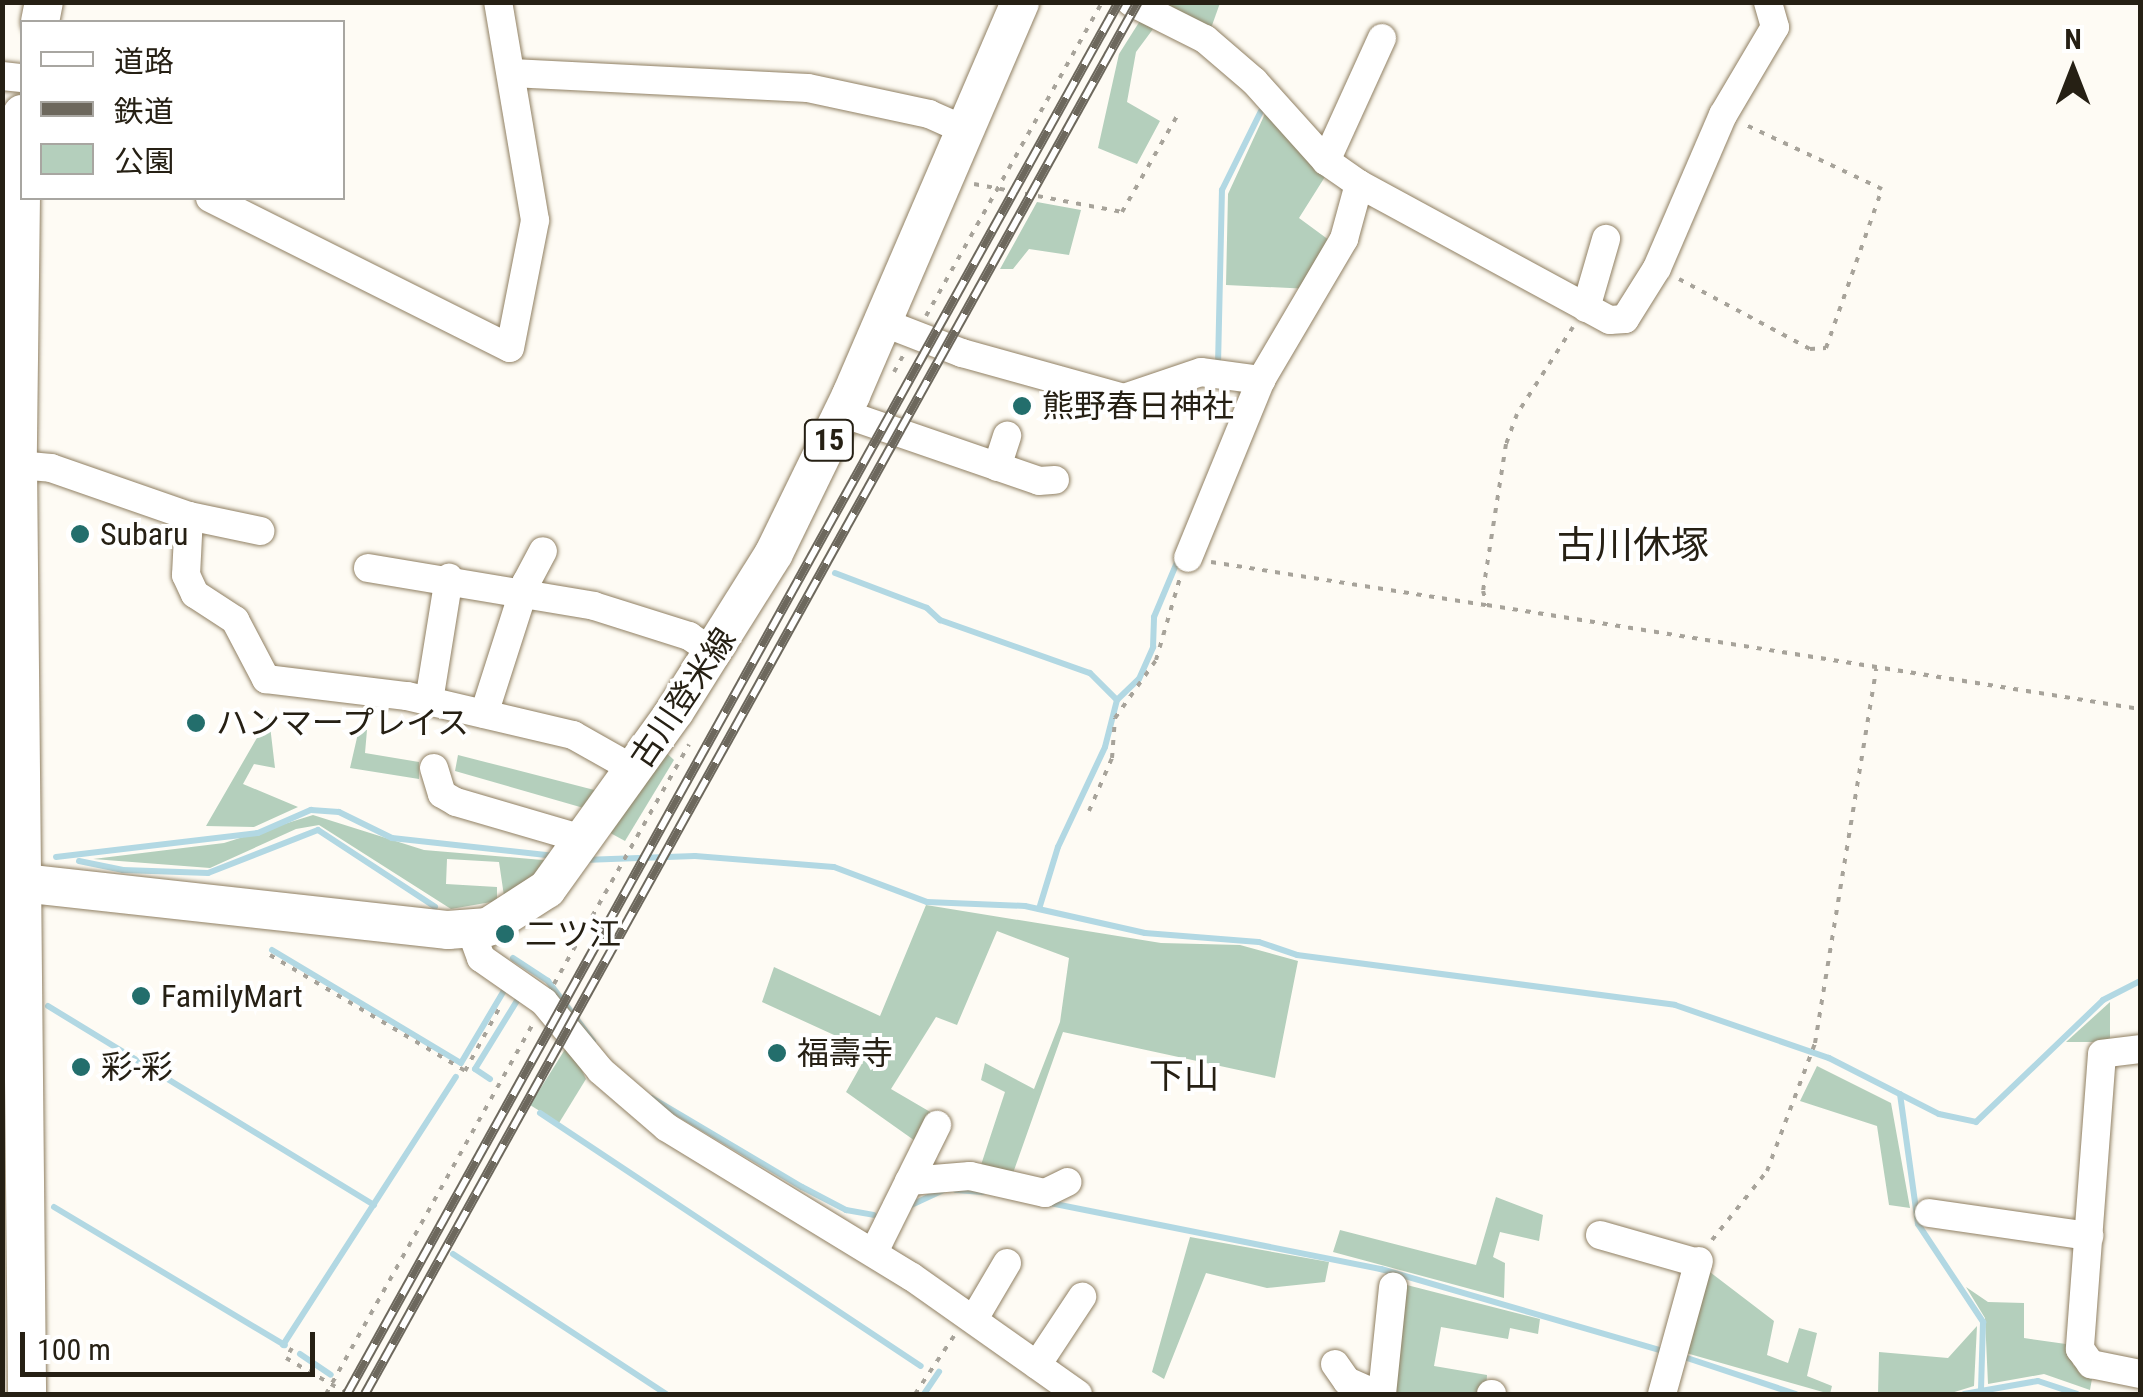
<!DOCTYPE html>
<meta charset="utf-8">
<style>
body{margin:0}
#map{position:relative;width:2143px;height:1397px;overflow:hidden;background:#fefbf4;font-family:"Roboto Condensed","Noto Sans JP",sans-serif}
div>[style]{position:absolute}
.green>*{inset:0;background:#b4cfbc}
.stream>*{height:6px;margin:-3px;padding:0 3px;transform-origin:3px;border-radius:3px;background:#b2d8e3}
.path>*{height:4px;margin-top:-2px;transform-origin:0;background:repeating-linear-gradient(90deg,#a7a39a 0 5px,transparent 0 13px)}
.roads{filter:drop-shadow(0 0 2px #908063) drop-shadow(0 0 2px #908063)}
.minor>*{height:28px;margin:-14px;padding:0 14px;transform-origin:14px;border-radius:14px;background:#fff}
.major>*{height:38px;margin:-19px;padding:0 19px;transform-origin:19px;border-radius:19px;background:#fff}
.rail>*{height:10px;margin-top:-5px;transform-origin:0;background:repeating-linear-gradient(90deg,#fff 0 19px,#6d685d 0 38px);box-sizing:border-box;border-block:2px solid #6d685d}
.dots>*{width:28px;height:28px;translate:-50% -50%;box-sizing:border-box;border:5px solid #fff;border-radius:50%}
span{translate:-50% -50%;white-space:nowrap;text-align:center;line-height:1.15;-webkit-text-stroke:8px #fff;paint-order:stroke}
.shield-label span{padding:2px 8px;background:#fff;border:2px solid;border-radius:8px;-webkit-text-stroke-width:0}
.shield-label{font-size:30px;color:#262014;font-weight:700}
.poi-label{font-size:32px;color:#262014}
.left{translate:0 -50%;text-align:left}
.street-label{font-size:32px;color:#262014}
.neighbourhood-label{font-size:35px;color:#262014}
.quarter-label{font-size:38px;color:#262014}
.frame{position:absolute;inset:0;border:5px solid #262014;pointer-events:none}
.legend{position:absolute;left:20px;top:20px;width:325px;height:180px;box-sizing:border-box;background:#fff;border:2px solid #a8a6a1;margin:0;padding:12px 18px;list-style:none;font-size:30px;color:#262014}
.legend li{display:flex;align-items:center;gap:20px;height:50px}
.legend b{width:50px;border:2px solid #a8a6a1}
.north{position:absolute;left:2023px;top:20px;width:100px;height:100px;-webkit-text-stroke:8px #fff;paint-order:stroke;rotate:0deg;font-size:28px;font-weight:700;line-height:40px;text-align:center;color:#262014}
.north::after{content:'';display:block;margin:auto;width:35px;height:45px;background:#262014;clip-path:polygon(50% 0,100% 100%,50% 72%,0 100%)}
.scale{position:absolute;left:20px;top:1332px;width:295px;height:45px;box-sizing:border-box;border:5px solid #262014;border-top:0;padding-left:12px;font-size:30px;line-height:35px;white-space:nowrap;color:#262014;-webkit-text-stroke:8px #fff;paint-order:stroke}
</style>
<div id="map">
<div class="green">
<i style="clip-path:polygon(1162px 3px,1220px 3px,1210px 31px)"></i>
<i style="clip-path:polygon(1143px 16px,1156px 25px,1136px 52px,1127px 102px,1160px 121px,1137px 164px,1098px 148px,1119px 54px)"></i>
<i style="clip-path:polygon(1269px 105px,1328px 172px,1299px 218px,1333px 243px,1310px 289px,1226px 285px,1228px 194px)"></i>
<i style="clip-path:polygon(1037px 202px,1081px 210px,1069px 255px,1029px 249px,1013px 269px,1000px 269px)"></i>
<i style="clip-path:polygon(269px 717px,275px 768px,254px 764px,243px 784px,298px 807px,254px 827px,206px 826px)"></i>
<i style="clip-path:polygon(359px 729px,367px 730px,365px 753px,419px 762px,419px 779px,350px 768px)"></i>
<i style="clip-path:polygon(660px 747px,674px 760px,625px 841px,603px 829px)"></i>
<i style="clip-path:polygon(458px 755px,606px 793px,594px 811px,455px 771px)"></i>
<i style="clip-path:polygon(313px 815px,424px 850px,554px 861px,504px 896px,499px 862px,447px 859px,446px 884px,497px 887px,497px 901px,451px 909px,319px 825px,296px 829px,210px 868px,93px 859px,224px 843px)"></i>
<i style="clip-path:polygon(926px 905px,1161px 943px,1240px 945px,1298px 961px,1275px 1078px,1063px 1032px,1012px 1176px,980px 1168px,1005px 1092px,981px 1080px,985px 1063px,1034px 1089px,1060px 1022px,1069px 958px,997px 931px,957px 1025px,936px 1017px,891px 1089px,932px 1113px,918px 1143px,846px 1092px,869px 1051px,762px 1002px,774px 967px,880px 1016px)"></i>
<i style="clip-path:polygon(2110px 1002px,2110px 1042px,2066px 1042px)"></i>
<i style="clip-path:polygon(569px 1043px,586px 1079px,559px 1123px,530px 1105px)"></i>
<i style="clip-path:polygon(1817px 1066px,1891px 1103px,1910px 1208px,1889px 1205px,1877px 1126px,1800px 1101px)"></i>
<i style="clip-path:polygon(1496px 1197px,1543px 1215px,1539px 1241px,1500px 1232px,1493px 1257px,1505px 1263px,1504px 1298px,1333px 1252px,1340px 1230px,1476px 1265px)"></i>
<i style="clip-path:polygon(1190px 1237px,1329px 1262px,1325px 1282px,1267px 1288px,1206px 1273px,1164px 1379px,1152px 1372px)"></i>
<i style="clip-path:polygon(1702px 1266px,1774px 1321px,1767px 1355px,1788px 1363px,1799px 1328px,1817px 1333px,1807px 1376px,1832px 1386px,1830px 1394px,1679px 1351px)"></i>
<i style="clip-path:polygon(1399px 1283px,1540px 1319px,1538px 1334px,1510px 1328px,1508px 1339px,1441px 1327px,1434px 1366px,1487px 1375px,1486px 1392px,1399px 1394px,1391px 1391px)"></i>
<i style="clip-path:polygon(1966px 1287px,1988px 1302px,2024px 1303px,2024px 1338px,2073px 1345px,2073px 1365px,2093px 1373px,2090px 1390px,2044px 1374px,1988px 1384px,1985px 1318px)"></i>
<i style="clip-path:polygon(1977px 1326px,1974px 1386px,1948px 1394px,1878px 1394px,1879px 1352px,1948px 1358px)"></i>
</div>
<div class="stream">
<i style="left:1218px;top:365px;width:175px;rotate:-88.7deg"></i>
<i style="left:1222px;top:190px;width:88px;rotate:-63.7deg"></i>
<i style="left:835px;top:573px;width:98px;rotate:20.8deg"></i>
<i style="left:927px;top:608px;width:18px;rotate:43deg"></i>
<i style="left:940px;top:620px;width:159px;rotate:19.5deg"></i>
<i style="left:1090px;top:673px;width:38px;rotate:45deg"></i>
<i style="left:56px;top:857px;width:203px;rotate:-6.8deg"></i>
<i style="left:258px;top:833px;width:58px;rotate:-23.5deg"></i>
<i style="left:311px;top:810px;width:28px;rotate:4deg"></i>
<i style="left:339px;top:812px;width:59px;rotate:26.1deg"></i>
<i style="left:392px;top:838px;width:164px;rotate:6.3deg"></i>
<i style="left:583px;top:860px;width:112px;rotate:-2deg"></i>
<i style="left:695px;top:856px;width:139px;rotate:4.5deg"></i>
<i style="left:834px;top:867px;width:99px;rotate:20.6deg"></i>
<i style="left:927px;top:902px;width:98px;rotate:2.3deg"></i>
<i style="left:1025px;top:906px;width:123px;rotate:12.7deg"></i>
<i style="left:1145px;top:933px;width:114px;rotate:4.5deg"></i>
<i style="left:1259px;top:942px;width:40px;rotate:18.9deg"></i>
<i style="left:1297px;top:955px;width:381px;rotate:7.5deg"></i>
<i style="left:1675px;top:1005px;width:163px;rotate:19deg"></i>
<i style="left:1829px;top:1058px;width:123px;rotate:27deg"></i>
<i style="left:1939px;top:1114px;width:38px;rotate:12deg"></i>
<i style="left:1976px;top:1122px;width:176px;rotate:-43.8deg"></i>
<i style="left:2103px;top:1000px;width:42px;rotate:-27.2deg"></i>
<i style="left:79px;top:861px;width:45px;rotate:11.6deg"></i>
<i style="left:123px;top:870px;width:85px;rotate:2deg"></i>
<i style="left:208px;top:873px;width:118px;rotate:-21.4deg"></i>
<i style="left:318px;top:830px;width:140px;rotate:33.3deg"></i>
<i style="left:1039px;top:909px;width:65px;rotate:-73deg"></i>
<i style="left:1058px;top:847px;width:110px;rotate:-64.8deg"></i>
<i style="left:1105px;top:747px;width:49px;rotate:-75.7deg"></i>
<i style="left:1117px;top:700px;width:30px;rotate:-44deg"></i>
<i style="left:1139px;top:679px;width:35px;rotate:-66deg"></i>
<i style="left:1153px;top:647px;width:30px;rotate:-88deg"></i>
<i style="left:1154px;top:617px;width:62px;rotate:-67.2deg"></i>
<i style="left:272px;top:950px;width:220px;rotate:30.9deg"></i>
<i style="left:461px;top:1063px;width:86px;rotate:-59.3deg"></i>
<i style="left:513px;top:958px;width:42px;rotate:33.3deg"></i>
<i style="left:548px;top:981px;width:75px;rotate:53.1deg"></i>
<i style="left:48px;top:1006px;width:382px;rotate:31.4deg"></i>
<i style="left:490px;top:1079px;width:18px;rotate:-146deg"></i>
<i style="left:475px;top:1069px;width:82px;rotate:-58.4deg"></i>
<i style="left:1900px;top:1094px;width:131px;rotate:82.1deg"></i>
<i style="left:1918px;top:1224px;width:118px;rotate:56.4deg"></i>
<i style="left:1983px;top:1322px;width:69px;rotate:91.7deg"></i>
<i style="left:652px;top:1098px;width:174px;rotate:30.7deg"></i>
<i style="left:802px;top:1187px;width:50px;rotate:27.6deg"></i>
<i style="left:846px;top:1210px;width:28px;rotate:10deg"></i>
<i style="left:540px;top:1113px;width:457px;rotate:33.6deg"></i>
<i style="left:956px;top:1190px;width:27px;rotate:4deg"></i>
<i style="left:1050px;top:1203px;width:338px;rotate:11.3deg"></i>
<i style="left:1381px;top:1269px;width:295px;rotate:16.2deg"></i>
<i style="left:909px;top:1206px;width:38px;rotate:-25deg"></i>
<i style="left:54px;top:1207px;width:269px;rotate:30.9deg"></i>
<i style="left:453px;top:1254px;width:255px;rotate:33.3deg"></i>
<i style="left:283px;top:1345px;width:319px;rotate:-57.2deg"></i>
<i style="left:300px;top:1354px;width:37px;rotate:34deg"></i>
<i style="left:1681px;top:1356px;width:121px;rotate:18.3deg"></i>
<i style="left:924px;top:1394px;width:27px;rotate:-56deg"></i>
<i style="left:1964px;top:1394px;width:75px;rotate:-10deg"></i>
<i style="left:2038px;top:1381px;width:41px;rotate:18.4deg"></i>
</div>
<div class="path">
<i style="left:974px;top:184px;width:151px;rotate:10.7deg"></i>
<i style="left:1122px;top:212px;width:111px;rotate:-60.2deg"></i>
<i style="left:1679px;top:279px;width:149px;rotate:28.1deg"></i>
<i style="left:1810px;top:349px;width:16px;rotate:-4deg"></i>
<i style="left:1826px;top:348px;width:169px;rotate:-70.6deg"></i>
<i style="left:1882px;top:189px;width:155px;rotate:-154.8deg"></i>
<i style="left:926px;top:316px;width:360px;rotate:-60.7deg"></i>
<i style="left:1573px;top:327px;width:103px;rotate:122.8deg"></i>
<i style="left:1517px;top:414px;width:32px;rotate:110deg"></i>
<i style="left:1506px;top:444px;width:149px;rotate:98.9deg"></i>
<i style="left:1483px;top:591px;width:15px;rotate:74deg"></i>
<i style="left:1487px;top:605px;width:661px;rotate:9.05deg"></i>
<i style="left:894px;top:372px;width:21px;rotate:-61deg"></i>
<i style="left:1211px;top:562px;width:279px;rotate:8.9deg"></i>
<i style="left:1089px;top:811px;width:58px;rotate:-66.5deg"></i>
<i style="left:1112px;top:758px;width:40px;rotate:-85.7deg"></i>
<i style="left:1115px;top:718px;width:71px;rotate:-54.7deg"></i>
<i style="left:1156px;top:660px;width:85px;rotate:-73.7deg"></i>
<i style="left:270px;top:955px;width:227px;rotate:30.7deg"></i>
<i style="left:465px;top:1071px;width:77px;rotate:-61.4deg"></i>
<i style="left:554px;top:984px;width:275px;rotate:-60.6deg"></i>
<i style="left:1712px;top:1240px;width:88px;rotate:-51.4deg"></i>
<i style="left:1767px;top:1171px;width:137px;rotate:-69.4deg"></i>
<i style="left:1815px;top:1043px;width:379px;rotate:-80.7deg"></i>
<i style="left:292px;top:1348px;width:12px;rotate:121deg"></i>
<i style="left:286px;top:1358px;width:72px;rotate:30.1deg"></i>
<i style="left:326px;top:1394px;width:425px;rotate:-60.8deg"></i>
<i style="left:915px;top:1394px;width:70px;rotate:-56.1deg"></i>
</div>
<div class="roads">
<div class="minor">
<i style="left:1131px;top:2px;width:83px;rotate:26.6deg"></i>
<i style="left:1205px;top:39px;width:65px;rotate:40.6deg"></i>
<i style="left:1254px;top:81px;width:108px;rotate:48deg"></i>
<i style="left:1326px;top:161px;width:40px;rotate:34.9deg"></i>
<i style="left:1359px;top:184px;width:285px;rotate:28.5deg"></i>
<i style="left:1610px;top:320px;width:15px;rotate:-4deg"></i>
<i style="left:1625px;top:319px;width:60px;rotate:-57.9deg"></i>
<i style="left:1657px;top:268px;width:167px;rotate:-66.7deg"></i>
<i style="left:1723px;top:115px;width:102px;rotate:-59.4deg"></i>
<i style="left:1775px;top:27px;width:26px;rotate:-106deg"></i>
<i style="left:512px;top:73px;width:296px;rotate:2.9deg"></i>
<i style="left:808px;top:88px;width:124px;rotate:12.1deg"></i>
<i style="left:929px;top:114px;width:39px;rotate:24deg"></i>
<i style="left:2px;top:76px;width:20px;rotate:6deg"></i>
<i style="left:1326px;top:161px;width:135px;rotate:-65.5deg"></i>
<i style="left:210px;top:198px;width:335px;rotate:26.6deg"></i>
<i style="left:510px;top:348px;width:130px;rotate:-78.9deg"></i>
<i style="left:535px;top:220px;width:221px;rotate:-99.6deg"></i>
<i style="left:1586px;top:308px;width:72px;rotate:-73.8deg"></i>
<i style="left:882px;top:322px;width:86px;rotate:21.2deg"></i>
<i style="left:962px;top:353px;width:168px;rotate:15.5deg"></i>
<i style="left:1124px;top:398px;width:81px;rotate:-18.7deg"></i>
<i style="left:1201px;top:372px;width:61px;rotate:7.6deg"></i>
<i style="left:1261px;top:380px;width:192px;rotate:112.3deg"></i>
<i style="left:1261px;top:380px;width:164px;rotate:-59.5deg"></i>
<i style="left:1344px;top:239px;width:57px;rotate:-74.7deg"></i>
<i style="left:842px;top:413px;width:208px;rotate:19deg"></i>
<i style="left:1039px;top:481px;width:16px;rotate:-4deg"></i>
<i style="left:18px;top:465px;width:33px;rotate:5deg"></i>
<i style="left:51px;top:468px;width:146px;rotate:19.2deg"></i>
<i style="left:189px;top:516px;width:73px;rotate:11.9deg"></i>
<i style="left:997px;top:467px;width:33px;rotate:-72deg"></i>
<i style="left:189px;top:516px;width:59px;rotate:92.9deg"></i>
<i style="left:186px;top:575px;width:21px;rotate:65deg"></i>
<i style="left:195px;top:594px;width:48px;rotate:33deg"></i>
<i style="left:235px;top:620px;width:67px;rotate:62.3deg"></i>
<i style="left:266px;top:679px;width:142px;rotate:6.9deg"></i>
<i style="left:407px;top:696px;width:171px;rotate:13.2deg"></i>
<i style="left:573px;top:735px;width:71px;rotate:29.4deg"></i>
<i style="left:368px;top:568px;width:229px;rotate:9.5deg"></i>
<i style="left:594px;top:606px;width:100px;rotate:17.5deg"></i>
<i style="left:689px;top:636px;width:30px;rotate:34deg"></i>
<i style="left:429px;top:701px;width:125px;rotate:-80.8deg"></i>
<i style="left:484px;top:714px;width:138px;rotate:-72.2deg"></i>
<i style="left:526px;top:583px;width:36px;rotate:-62deg"></i>
<i style="left:434px;top:768px;width:27px;rotate:73deg"></i>
<i style="left:442px;top:794px;width:16px;rotate:30deg"></i>
<i style="left:456px;top:802px;width:135px;rotate:16.3deg"></i>
<i style="left:470px;top:928px;width:32px;rotate:70deg"></i>
<i style="left:481px;top:958px;width:77px;rotate:34.9deg"></i>
<i style="left:544px;top:1002px;width:89px;rotate:50.4deg"></i>
<i style="left:601px;top:1071px;width:86px;rotate:40.7deg"></i>
<i style="left:666px;top:1127px;width:288px;rotate:31.4deg"></i>
<i style="left:912px;top:1277px;width:203px;rotate:35.2deg"></i>
<i style="left:2140px;top:1049px;width:38px;rotate:173deg"></i>
<i style="left:2102px;top:1054px;width:296px;rotate:94.3deg"></i>
<i style="left:2080px;top:1349px;width:19px;rotate:54deg"></i>
<i style="left:2091px;top:1364px;width:50px;rotate:11.5deg"></i>
<i style="left:909px;top:1181px;width:61px;rotate:-4.7deg"></i>
<i style="left:970px;top:1176px;width:77px;rotate:12.8deg"></i>
<i style="left:1045px;top:1193px;width:25px;rotate:-26deg"></i>
<i style="left:1929px;top:1213px;width:162px;rotate:8.2deg"></i>
<i style="left:1600px;top:1235px;width:102px;rotate:15.9deg"></i>
<i style="left:874px;top:1252px;width:142px;rotate:-63.6deg"></i>
<i style="left:974px;top:1319px;width:65px;rotate:-59.5deg"></i>
<i style="left:1335px;top:1364px;width:21px;rotate:55deg"></i>
<i style="left:1347px;top:1381px;width:32px;rotate:24deg"></i>
<i style="left:1037px;top:1365px;width:82px;rotate:-56.5deg"></i>
<i style="left:1382px;top:1394px;width:108px;rotate:-84.1deg"></i>
<i style="left:1491px;top:1394px;width:1px"></i>
<i style="left:1662px;top:1394px;width:138px;rotate:-74.5deg"></i>
</div>
<div class="major">
<i style="left:40px;top:22px;width:20px;rotate:-79deg"></i>
<i style="left:22px;top:114px;width:351px;rotate:90.7deg"></i>
<i style="left:18px;top:465px;width:929px;rotate:89.44deg"></i>
<i style="left:22px;top:883px;width:429px;rotate:6.3deg"></i>
<i style="left:448px;top:930px;width:40px;rotate:-4.3deg"></i>
<i style="left:488px;top:927px;width:70px;rotate:-32.8deg"></i>
<i style="left:547px;top:889px;width:219px;rotate:-54.3deg"></i>
<i style="left:675px;top:711px;width:186px;rotate:-57.9deg"></i>
<i style="left:774px;top:553px;width:176px;rotate:-64deg"></i>
<i style="left:851px;top:395px;width:428px;rotate:-66.7deg"></i>
</div>
</div>
<div class="rail">
<i style="left:347px;top:1394px;width:1592px;rotate:-60.99deg"></i>
<i style="left:365px;top:1394px;width:1592px;rotate:-60.96deg"></i>
</div>
<div class="dots">
<i style="left:1022px;top:406px;background:#236e6c"></i>
<i style="left:80px;top:534px;background:#236e6c"></i>
<i style="left:196px;top:723px;background:#236e6c"></i>
<i style="left:505px;top:934px;background:#236e6c"></i>
<i style="left:141px;top:996px;background:#236e6c"></i>
<i style="left:777px;top:1053px;background:#236e6c"></i>
<i style="left:81px;top:1067px;background:#236e6c"></i>
</div>
<div class="shield-label">
<span style="left:829px;top:440px">15</span>
</div>
<div class="poi-label">
<span class="left" style="left:1042px;top:406px">熊野春日神社</span>
<span class="left" style="left:100px;top:534px">Subaru</span>
<span class="left" style="left:216px;top:723px">ハンマープレイス</span>
<span class="left" style="left:525px;top:934px">二ツ江</span>
<span class="left" style="left:161px;top:996px">FamilyMart</span>
<span class="left" style="left:797px;top:1053px">福壽寺</span>
<span class="left" style="left:101px;top:1067px">彩‐彩</span>
</div>
<div class="street-label">
<span style="left:683px;top:698px;rotate:-56deg">古川登米線</span>
</div>
<div class="neighbourhood-label">
<span style="left:1184px;top:1077px">下山</span>
</div>
<div class="quarter-label">
<span style="left:1633px;top:546px">古川休塚</span>
</div>
<div class="frame"></div>
<ul class="legend">
<li><b style="height:12px;background:#fff"></b>道路</li>
<li><b style="height:12px;background:#6d685d"></b>鉄道</li>
<li><b style="height:28px;background:#b4cfbc"></b>公園</li>
</ul>
<div class="north">N</div>
<div class="scale">100 m</div>
</div>
